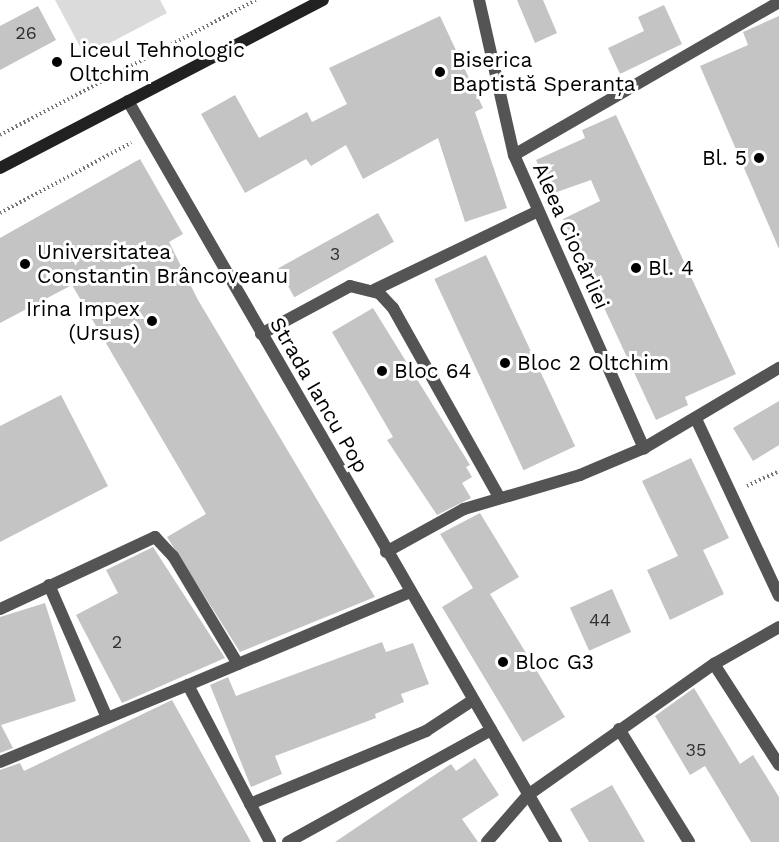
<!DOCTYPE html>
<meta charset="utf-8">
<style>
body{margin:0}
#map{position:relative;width:779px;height:842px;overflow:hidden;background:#fff;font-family:"Work Sans",sans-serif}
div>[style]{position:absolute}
.green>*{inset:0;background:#dbdbdb}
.building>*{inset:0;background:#c4c4c4;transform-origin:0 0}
.path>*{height:4px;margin-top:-2px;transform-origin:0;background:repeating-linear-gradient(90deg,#767676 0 1.5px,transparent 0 4.5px)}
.lane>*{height:12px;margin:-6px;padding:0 6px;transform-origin:6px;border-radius:6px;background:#545454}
.street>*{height:12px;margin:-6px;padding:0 6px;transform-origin:6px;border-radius:6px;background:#545454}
.secondary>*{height:12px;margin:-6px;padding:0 6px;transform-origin:6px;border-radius:6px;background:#212121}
.dots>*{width:16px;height:16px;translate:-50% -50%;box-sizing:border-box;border:3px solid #fff;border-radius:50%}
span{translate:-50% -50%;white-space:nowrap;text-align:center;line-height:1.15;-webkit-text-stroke:6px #fff;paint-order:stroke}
.number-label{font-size:18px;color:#313131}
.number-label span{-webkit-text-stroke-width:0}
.poi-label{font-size:21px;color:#000}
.left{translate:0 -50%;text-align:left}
.right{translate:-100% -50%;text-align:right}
.street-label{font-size:21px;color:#000}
</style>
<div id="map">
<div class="green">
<i style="clip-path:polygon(55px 0,160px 0,167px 13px,85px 56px)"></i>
</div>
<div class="building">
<i style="clip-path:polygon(517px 0,543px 0,557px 33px,535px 43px)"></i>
<i style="clip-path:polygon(664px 5px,682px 44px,620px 74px,608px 48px,644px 31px,638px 17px)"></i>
<i style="clip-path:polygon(38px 6px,56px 40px,0 70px,0 26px)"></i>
<i style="clip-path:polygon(440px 16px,483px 108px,475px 112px,507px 208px,465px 222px,438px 138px,363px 179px,346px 145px,311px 166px,306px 159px,245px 193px,201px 114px,235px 95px,259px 138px,307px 112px,312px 122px,347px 104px,329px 68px)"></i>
<i style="clip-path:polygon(779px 16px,779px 249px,700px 66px,748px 45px,743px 32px)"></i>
<i style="clip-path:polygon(616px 115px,736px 374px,685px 397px,688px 405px,656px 420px,563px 219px,600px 201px,591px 180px,551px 194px,536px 160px,585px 138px,582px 130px)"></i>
<i style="clip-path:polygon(140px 159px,183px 234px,169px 242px,198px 300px,375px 597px,240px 652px,167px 537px,206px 514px,72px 285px,0 323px,0 238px)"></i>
<i style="left:378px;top:213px;width:33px;height:114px;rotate:61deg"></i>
<i style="left:486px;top:255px;width:211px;height:57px;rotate:65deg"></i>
<i style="clip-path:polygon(373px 308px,470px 465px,466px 467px,472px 477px,462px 483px,471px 498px,437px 515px,387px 440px,393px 437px,332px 332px)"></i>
<i style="clip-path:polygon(61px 395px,108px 486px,0 542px,0 426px)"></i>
<i style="clip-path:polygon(779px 401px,779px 445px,753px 461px,733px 428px)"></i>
<i style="clip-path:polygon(691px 458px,729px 538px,703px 550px,724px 594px,670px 620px,647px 570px,678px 556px,642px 481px)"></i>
<i style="clip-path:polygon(480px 513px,519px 577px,490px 594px,565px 717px,523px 742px,442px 607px,473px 588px,440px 534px)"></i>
<i style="clip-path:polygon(153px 547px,225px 658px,122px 703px,76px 615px,118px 593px,106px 570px)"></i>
<i style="left:612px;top:589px;width:47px;height:46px;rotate:66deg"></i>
<i style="clip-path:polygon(45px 603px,76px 701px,1px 725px,13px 748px,0 753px,0 617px)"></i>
<i style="clip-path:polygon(382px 642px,386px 652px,413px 643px,429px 684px,401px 694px,404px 702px,375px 714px,376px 718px,275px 756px,282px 774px,251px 787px,210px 685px,228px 677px,236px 696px)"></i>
<i style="clip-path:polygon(694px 688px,740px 764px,753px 755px,779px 797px,779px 842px,751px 842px,705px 766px,690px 775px,655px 716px)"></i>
<i style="clip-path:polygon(172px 700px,251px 842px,0 842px,0 770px,20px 763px,24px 771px)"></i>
<i style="clip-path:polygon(475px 758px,499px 795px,462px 819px,478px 842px,335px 842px,451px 764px,456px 771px)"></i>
<i style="clip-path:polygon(612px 785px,645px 842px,589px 842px,570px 809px)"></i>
</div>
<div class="path">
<i style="left:0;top:135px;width:289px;rotate:-27.8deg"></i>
<i style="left:0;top:213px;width:149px;rotate:-28.1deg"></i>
<i style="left:747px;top:486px;width:35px;rotate:-25deg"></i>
</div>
<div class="lane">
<i style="left:479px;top:0;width:159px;rotate:77.3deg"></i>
<i style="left:514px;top:155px;width:321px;rotate:66.1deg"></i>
<i style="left:514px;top:155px;width:306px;rotate:-30deg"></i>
<i style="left:374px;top:290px;width:182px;rotate:-25.7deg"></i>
<i style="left:261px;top:334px;width:101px;rotate:-28.3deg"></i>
<i style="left:350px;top:286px;width:30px;rotate:14deg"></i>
<i style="left:379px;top:293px;width:21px;rotate:47deg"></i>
<i style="left:393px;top:308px;width:217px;rotate:60.7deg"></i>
<i style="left:49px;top:585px;width:145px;rotate:66.4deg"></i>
<i style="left:0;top:609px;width:171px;rotate:-24.9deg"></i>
<i style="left:155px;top:537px;width:26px;rotate:47deg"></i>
<i style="left:173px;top:556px;width:126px;rotate:59deg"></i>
<i style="left:188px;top:685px;width:241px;rotate:-22.7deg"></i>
<i style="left:0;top:762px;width:203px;rotate:-22.3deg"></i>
<i style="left:188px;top:685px;width:177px;rotate:62.4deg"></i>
<i style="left:250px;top:804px;width:191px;rotate:-22.5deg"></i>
<i style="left:426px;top:731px;width:56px;rotate:-33.4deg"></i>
<i style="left:288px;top:842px;width:232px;rotate:-28.9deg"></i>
</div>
<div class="street">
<i style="left:128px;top:101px;width:856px;rotate:59.99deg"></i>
<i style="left:697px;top:421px;width:193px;rotate:64.9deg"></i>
<i style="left:386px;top:552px;width:89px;rotate:-28.9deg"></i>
<i style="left:464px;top:509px;width:121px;rotate:-16.3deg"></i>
<i style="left:580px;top:475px;width:69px;rotate:-22.9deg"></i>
<i style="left:644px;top:448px;width:157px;rotate:-30.7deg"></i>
<i style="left:714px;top:664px;width:120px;rotate:57.2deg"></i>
<i style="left:619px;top:729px;width:133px;rotate:58.2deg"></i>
<i style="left:487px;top:842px;width:62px;rotate:-48.9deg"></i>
<i style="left:528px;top:795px;width:228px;rotate:-35.2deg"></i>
<i style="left:714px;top:664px;width:75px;rotate:-29.6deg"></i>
</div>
<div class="secondary">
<i style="left:0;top:168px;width:364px;rotate:-27.5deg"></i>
</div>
<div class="dots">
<i style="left:57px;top:62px;background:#000"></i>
<i style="left:440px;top:72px;background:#000"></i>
<i style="left:759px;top:158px;background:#000"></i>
<i style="left:25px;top:264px;background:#000"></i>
<i style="left:636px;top:268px;background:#000"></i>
<i style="left:152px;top:321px;background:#000"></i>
<i style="left:505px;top:363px;background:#000"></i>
<i style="left:382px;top:371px;background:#000"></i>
<i style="left:503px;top:662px;background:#000"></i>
</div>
<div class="number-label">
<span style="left:26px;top:33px">26</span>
<span style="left:335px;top:254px">3</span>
<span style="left:600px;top:620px">44</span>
<span style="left:117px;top:642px">2</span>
<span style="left:696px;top:750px">35</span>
</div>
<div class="poi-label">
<span class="left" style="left:69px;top:62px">Liceul Tehnologic<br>Oltchim</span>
<span class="left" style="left:452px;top:72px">Biserica<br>Baptistă Speranța</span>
<span class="right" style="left:747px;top:158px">Bl. 5</span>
<span class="left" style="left:37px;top:264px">Universitatea<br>Constantin Brâncoveanu</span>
<span class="left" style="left:648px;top:268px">Bl. 4</span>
<span class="right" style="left:140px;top:321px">Irina Impex<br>(Ursus)</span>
<span class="left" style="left:517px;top:363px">Bloc 2 Oltchim</span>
<span class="left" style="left:394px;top:371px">Bloc 64</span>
<span class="left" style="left:515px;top:662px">Bloc G3</span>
</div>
<div class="street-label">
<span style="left:571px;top:236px;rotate:66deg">Aleea Ciocârliei</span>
<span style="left:319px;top:395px;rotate:60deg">Strada Iancu Pop</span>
</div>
</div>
